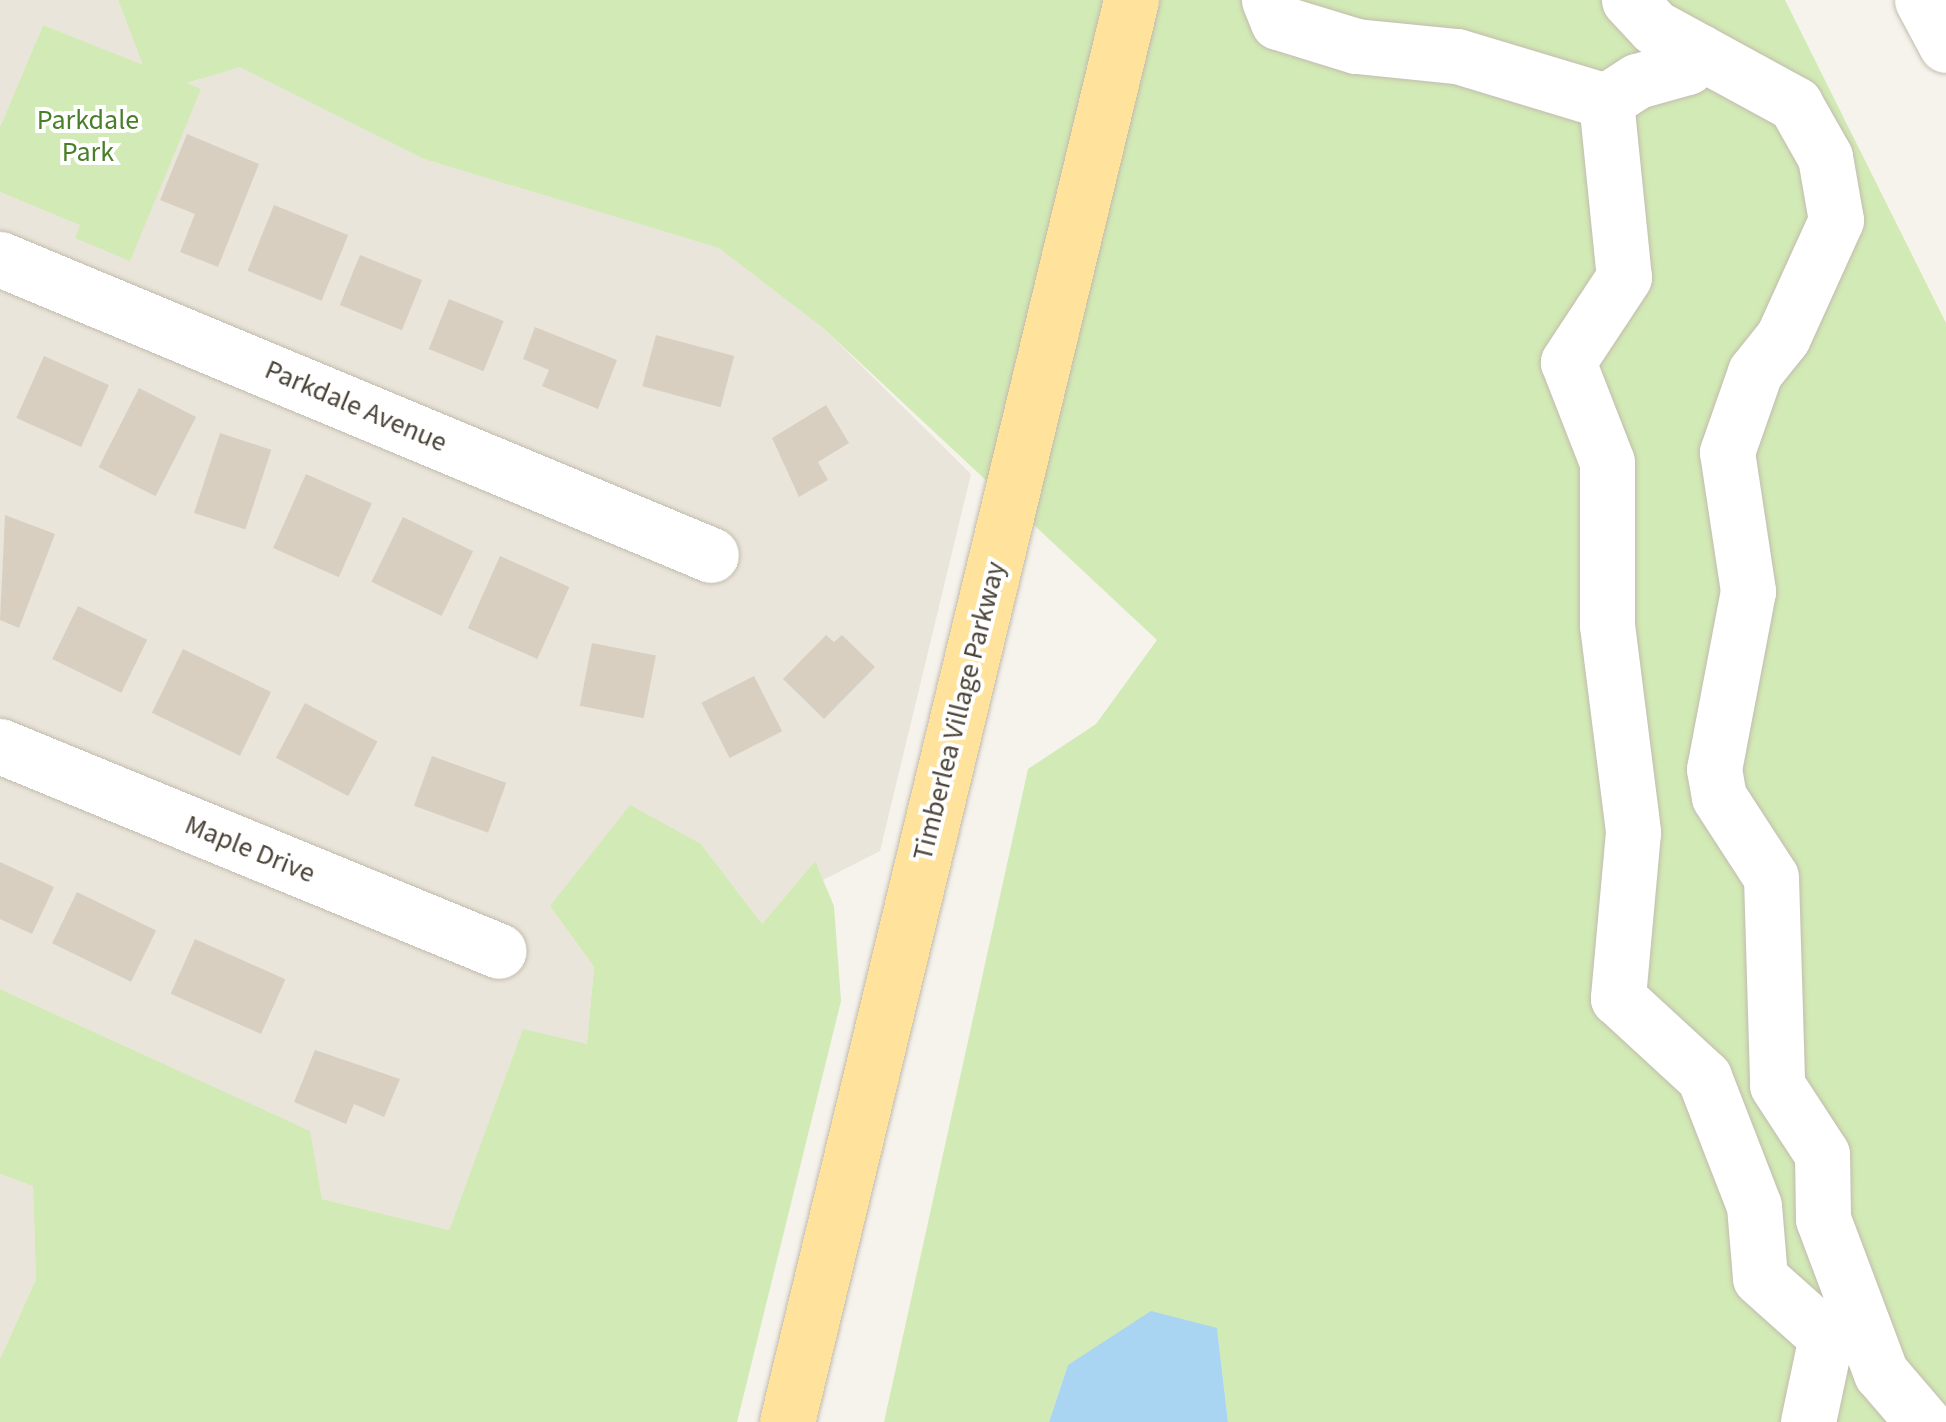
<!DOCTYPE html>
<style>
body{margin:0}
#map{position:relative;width:1946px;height:1422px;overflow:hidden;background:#f6f3ec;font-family:"Source Sans 3",sans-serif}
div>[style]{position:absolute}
.residential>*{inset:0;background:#eae5da}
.green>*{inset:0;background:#d2eab5}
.water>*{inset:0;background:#a9d4f2}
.building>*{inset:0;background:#d8cfc1;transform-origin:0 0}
.roads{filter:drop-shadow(0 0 2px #c2bbae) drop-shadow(0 0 2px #c2bbae)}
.minor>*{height:55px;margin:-27.5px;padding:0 27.5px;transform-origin:27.5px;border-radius:27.5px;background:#fff}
.major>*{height:55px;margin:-27.5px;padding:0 27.5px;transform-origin:27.5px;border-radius:27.5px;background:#ffe39c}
span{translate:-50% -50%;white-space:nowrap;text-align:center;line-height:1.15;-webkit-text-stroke:8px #fff;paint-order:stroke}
.park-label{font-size:28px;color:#4a7f2a}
.street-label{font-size:28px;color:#4b4439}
</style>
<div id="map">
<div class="residential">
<i style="clip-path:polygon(0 0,118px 0,144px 66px,43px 25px,0 127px)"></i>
<i style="clip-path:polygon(240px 66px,424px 159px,720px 248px,823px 328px,971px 474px,880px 851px,823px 880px,814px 862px,762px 924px,701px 844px,550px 906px,594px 967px,587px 1045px,523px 1030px,449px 1230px,322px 1199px,309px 1131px,0 989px,0 192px,81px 225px,76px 238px,201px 90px,185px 84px)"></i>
<i style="clip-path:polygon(0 1174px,33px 1186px,36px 1279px,0 1359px)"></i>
</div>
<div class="green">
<i style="clip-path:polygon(118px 0,1785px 0,1946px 323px,1946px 1422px,1228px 1422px,1217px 1328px,1068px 1365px,1049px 1422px,884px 1422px,1028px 769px,1096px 724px,1157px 640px,823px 328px,719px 248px,424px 159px,240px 67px,187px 83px,201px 89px,130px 261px,75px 238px,80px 225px,0 192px,0 127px,43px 25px,143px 65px)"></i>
<i style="clip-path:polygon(630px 805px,701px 844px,762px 924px,815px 861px,834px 906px,841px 1001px,737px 1422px,0 1422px,0 1359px,36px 1279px,33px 1186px,0 1174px,0 989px,310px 1131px,322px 1199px,449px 1230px,523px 1029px,587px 1044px,594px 967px,550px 906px)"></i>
</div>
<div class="water">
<i style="clip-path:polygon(1151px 1311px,1217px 1328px,1228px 1422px,1049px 1422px,1068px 1365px)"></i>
</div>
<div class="building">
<i style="clip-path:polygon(187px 134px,259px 164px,218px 267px,180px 252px,195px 214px,160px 200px)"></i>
<i style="left:274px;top:205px;width:80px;height:71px;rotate:22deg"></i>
<i style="left:360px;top:255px;width:67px;height:54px;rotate:22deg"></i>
<i style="left:449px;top:299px;width:59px;height:54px;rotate:22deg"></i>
<i style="clip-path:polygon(535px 327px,617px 360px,598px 409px,542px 386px,549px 370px,523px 359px)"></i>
<i style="left:656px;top:335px;width:81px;height:53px;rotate:15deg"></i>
<i style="left:44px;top:356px;width:71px;height:68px;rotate:24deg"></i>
<i style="left:139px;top:388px;width:64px;height:89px;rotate:27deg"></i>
<i style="clip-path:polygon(826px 405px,849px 443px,818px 462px,828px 480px,799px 497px,772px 438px)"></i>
<i style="left:220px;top:433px;width:54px;height:84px;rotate:18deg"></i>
<i style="left:306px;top:474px;width:72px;height:81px;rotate:24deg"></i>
<i style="clip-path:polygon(5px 515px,55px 534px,19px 628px,0 620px)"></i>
<i style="left:403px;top:517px;width:78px;height:72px;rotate:26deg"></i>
<i style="left:500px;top:556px;width:76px;height:79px;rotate:24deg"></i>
<i style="left:78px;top:606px;width:77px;height:59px;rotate:26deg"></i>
<i style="clip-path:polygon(826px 635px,834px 642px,842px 635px,875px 667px,824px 719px,783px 679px)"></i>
<i style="left:592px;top:643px;width:65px;height:64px;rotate:11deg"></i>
<i style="left:183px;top:649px;width:98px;height:71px;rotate:26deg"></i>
<i style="left:754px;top:676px;width:62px;height:59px;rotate:63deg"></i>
<i style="left:305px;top:703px;width:82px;height:62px;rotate:28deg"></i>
<i style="left:432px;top:756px;width:79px;height:53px;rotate:20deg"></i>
<i style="clip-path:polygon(0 862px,54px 887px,32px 934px,0 919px)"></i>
<i style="left:77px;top:892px;width:88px;height:57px;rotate:26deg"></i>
<i style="left:195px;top:939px;width:99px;height:60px;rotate:24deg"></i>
<i style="clip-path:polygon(315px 1050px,400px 1079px,384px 1117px,354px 1104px,346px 1124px,294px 1102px)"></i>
</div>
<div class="roads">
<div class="minor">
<i style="left:1269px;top:0;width:24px;rotate:68deg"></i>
<i style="left:1278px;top:22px;width:82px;rotate:17.1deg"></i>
<i style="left:1356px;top:46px;width:101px;rotate:5.7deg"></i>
<i style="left:1457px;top:56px;width:156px;rotate:16.8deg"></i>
<i style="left:1606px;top:101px;width:37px;rotate:-33deg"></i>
<i style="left:1637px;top:81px;width:52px;rotate:-15.6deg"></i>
<i style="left:1687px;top:67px;width:20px;rotate:-49deg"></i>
<i style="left:1629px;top:0;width:37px;rotate:47deg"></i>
<i style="left:1654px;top:27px;width:161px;rotate:28.6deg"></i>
<i style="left:1795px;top:104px;width:61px;rotate:60.5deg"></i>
<i style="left:1825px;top:157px;width:64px;rotate:80.1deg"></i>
<i style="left:1836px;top:220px;width:128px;rotate:114.4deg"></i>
<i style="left:1783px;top:337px;width:45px;rotate:128.7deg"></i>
<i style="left:1755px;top:372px;width:85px;rotate:109.3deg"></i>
<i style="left:1727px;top:452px;width:141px;rotate:81.4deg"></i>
<i style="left:1748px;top:591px;width:181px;rotate:100.8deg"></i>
<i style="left:1714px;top:769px;width:28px;rotate:80deg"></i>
<i style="left:1719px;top:797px;width:95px;rotate:57deg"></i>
<i style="left:1771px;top:877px;width:208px;rotate:88.3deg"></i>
<i style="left:1777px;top:1085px;width:82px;rotate:56.9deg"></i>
<i style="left:1822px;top:1154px;width:65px;rotate:89.1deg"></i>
<i style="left:1823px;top:1219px;width:165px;rotate:69.4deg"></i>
<i style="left:1881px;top:1373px;width:65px;rotate:49.4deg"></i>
<i style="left:1922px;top:0;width:51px;rotate:61.9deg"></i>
<i style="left:1606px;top:101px;width:177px;rotate:84.2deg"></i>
<i style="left:1624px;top:277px;width:102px;rotate:123.4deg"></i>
<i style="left:1568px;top:362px;width:107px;rotate:68.7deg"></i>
<i style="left:1607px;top:462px;width:163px;rotate:90deg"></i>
<i style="left:1607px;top:625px;width:209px;rotate:82.8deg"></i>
<i style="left:1633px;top:832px;width:167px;rotate:95.2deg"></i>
<i style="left:1618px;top:998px;width:117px;rotate:42.6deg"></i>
<i style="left:1704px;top:1077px;width:138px;rotate:68.8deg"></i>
<i style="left:1754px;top:1206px;width:72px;rotate:85.2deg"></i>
<i style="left:1760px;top:1278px;width:89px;rotate:41.8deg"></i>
<i style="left:1826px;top:1337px;width:87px;rotate:102deg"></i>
<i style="left:0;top:259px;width:770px;rotate:22.6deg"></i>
<i style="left:0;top:746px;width:539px;rotate:22.33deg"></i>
</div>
<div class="major">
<i style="left:787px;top:1422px;width:1463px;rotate:-76.4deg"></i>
</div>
</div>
<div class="park-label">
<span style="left:88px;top:136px">Parkdale<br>Park</span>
</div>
<div class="street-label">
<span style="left:356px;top:406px;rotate:23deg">Parkdale Avenue</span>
<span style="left:959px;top:711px;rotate:-76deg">Timberlea Village Parkway</span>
<span style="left:250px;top:849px;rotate:22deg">Maple Drive</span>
</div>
</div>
